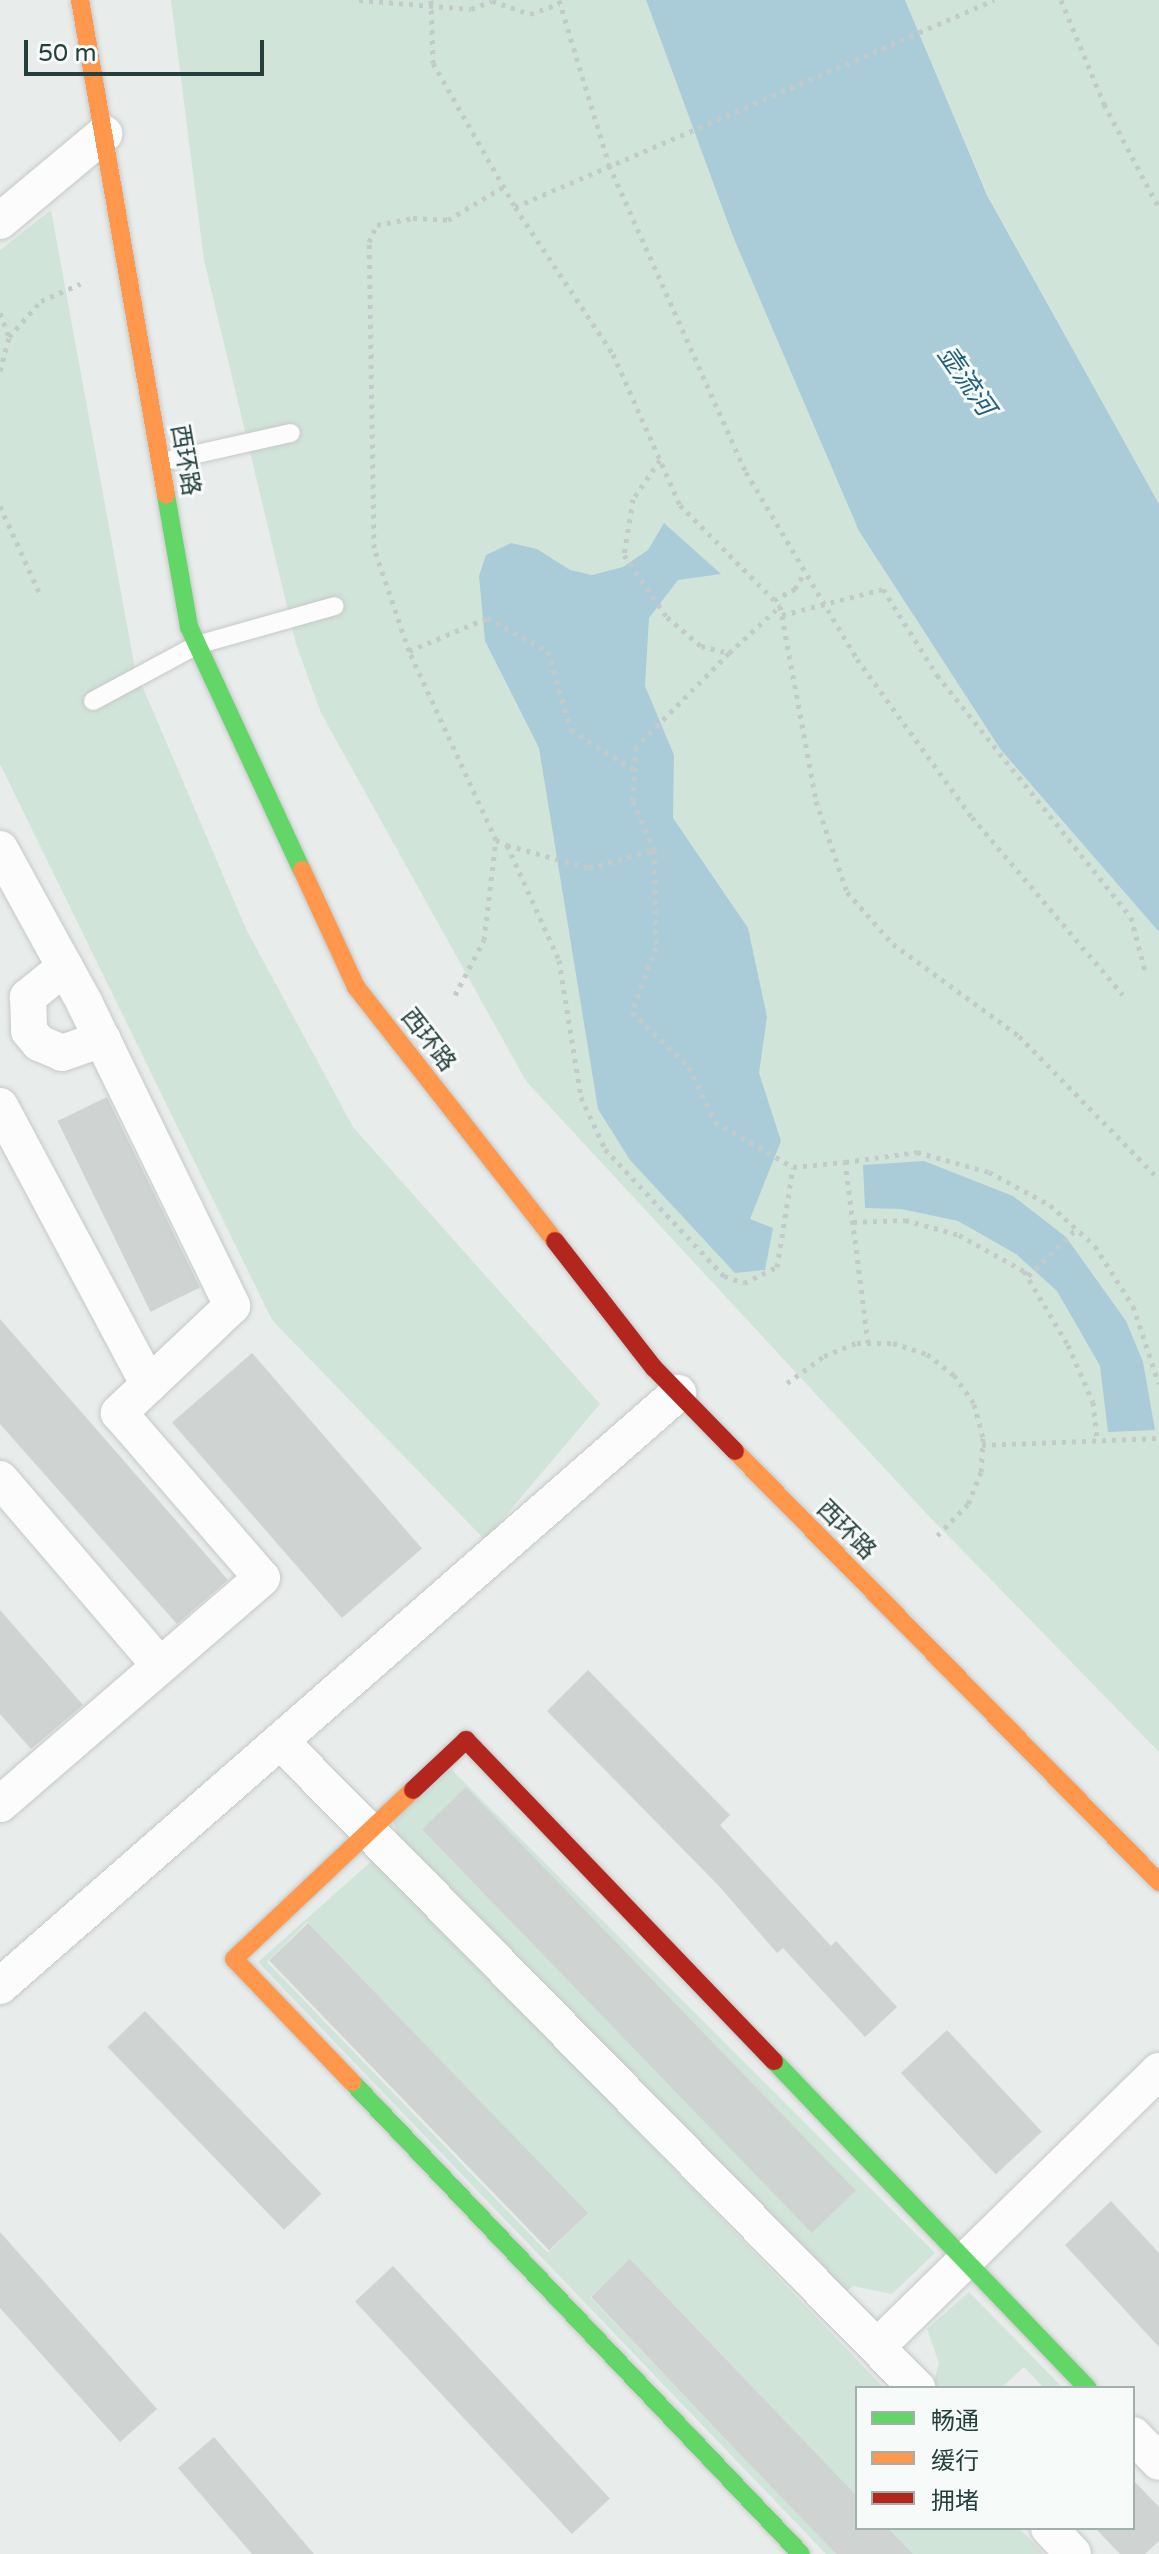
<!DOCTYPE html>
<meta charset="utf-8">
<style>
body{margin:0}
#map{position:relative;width:1159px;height:2554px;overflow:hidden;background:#e8ecea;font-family:"Varela Round","Noto Sans SC",sans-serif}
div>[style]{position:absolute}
.green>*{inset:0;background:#d1e4da}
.water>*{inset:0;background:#aaccd8}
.building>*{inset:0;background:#cfd3d2;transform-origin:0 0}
.path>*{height:5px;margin-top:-2.5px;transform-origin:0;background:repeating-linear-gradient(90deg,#c3cbca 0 4px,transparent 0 10px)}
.roads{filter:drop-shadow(0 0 2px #c5c9c7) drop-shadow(0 0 2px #c5c9c7)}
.lane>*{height:18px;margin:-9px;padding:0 9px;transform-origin:9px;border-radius:9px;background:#fcfcfc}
.street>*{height:36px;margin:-18px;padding:0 18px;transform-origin:18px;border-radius:18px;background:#fcfcfc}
.fast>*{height:18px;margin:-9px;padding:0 9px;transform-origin:9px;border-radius:9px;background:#63d668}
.slow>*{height:18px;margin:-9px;padding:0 9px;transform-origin:9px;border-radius:9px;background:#ff974d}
.jam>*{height:18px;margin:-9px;padding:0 9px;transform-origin:9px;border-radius:9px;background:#b3261e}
span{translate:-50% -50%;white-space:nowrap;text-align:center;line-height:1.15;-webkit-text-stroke:6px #f6faf9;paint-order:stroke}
.street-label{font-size:24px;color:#25403c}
.water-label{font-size:26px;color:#20607b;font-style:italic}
.legend{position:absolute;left:855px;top:2386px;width:280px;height:144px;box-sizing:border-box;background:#f6faf9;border:2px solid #a2b0ad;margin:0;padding:10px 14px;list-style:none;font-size:24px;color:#25403c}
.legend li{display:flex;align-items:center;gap:16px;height:40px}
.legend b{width:40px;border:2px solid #a2b0ad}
.scale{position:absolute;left:24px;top:40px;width:240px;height:36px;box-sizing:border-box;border:4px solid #25403c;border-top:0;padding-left:10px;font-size:24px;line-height:28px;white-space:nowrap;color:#25403c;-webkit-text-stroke:6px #f6faf9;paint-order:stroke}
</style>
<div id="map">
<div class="green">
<i style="clip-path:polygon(171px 0,646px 0,732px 234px,1001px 750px,1159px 932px,1159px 1752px,925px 1512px,526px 1081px,321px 713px,296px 644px,204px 260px)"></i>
<i style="clip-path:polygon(905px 0,1159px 0,1159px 504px,987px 194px)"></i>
<i style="clip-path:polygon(51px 210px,135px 669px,246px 929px,353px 1127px,600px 1404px,485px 1540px,272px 1320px,0 764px,0 250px)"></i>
<i style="clip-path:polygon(450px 1768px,935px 2253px,892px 2294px,853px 2286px,843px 2294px,399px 1843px,393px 1819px)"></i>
<i style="clip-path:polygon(evenodd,375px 1858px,884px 2388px,857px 2388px,857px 2496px,631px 2260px,590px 2297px,836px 2554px,826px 2554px,258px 1962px,375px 1858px,307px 1922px,587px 2213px,548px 2253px,267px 1962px,307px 1922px)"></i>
<i style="clip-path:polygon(969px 2292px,1063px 2388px,1044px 2388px,1024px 2367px,1001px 2388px,932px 2388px,939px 2363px,927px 2329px)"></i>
<i style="clip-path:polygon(888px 2528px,1019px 2528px,1044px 2554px,913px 2554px)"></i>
</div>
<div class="water">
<i style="clip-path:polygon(646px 0,905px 0,987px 195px,1159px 504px,1159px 932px,1001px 750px,859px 531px,732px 234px)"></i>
<i style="clip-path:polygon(664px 523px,721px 574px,678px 580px,649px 618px,645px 686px,674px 755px,673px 818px,748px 928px,767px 1017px,759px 1073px,781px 1141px,750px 1219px,773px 1228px,765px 1270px,735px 1273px,630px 1160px,598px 1109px,539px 748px,485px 641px,479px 576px,486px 555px,511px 543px,537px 549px,570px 570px,592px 575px,623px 567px,648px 550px)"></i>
<i style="clip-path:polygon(924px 1161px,1013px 1196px,1066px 1237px,1126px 1321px,1143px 1362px,1155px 1430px,1108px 1432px,1100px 1366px,1057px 1291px,1016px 1254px,958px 1221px,901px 1209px,865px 1208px,863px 1165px)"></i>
</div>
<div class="building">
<i style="left:107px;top:1097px;width:212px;height:55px;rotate:64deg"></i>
<i style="clip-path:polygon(0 1319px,228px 1580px,177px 1624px,0 1424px)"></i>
<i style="left:252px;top:1353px;width:259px;height:106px;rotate:49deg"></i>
<i style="clip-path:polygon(0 1610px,83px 1705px,31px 1749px,0 1714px)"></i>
<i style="clip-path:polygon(588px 1670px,730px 1815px,720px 1825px,831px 1946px,836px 1941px,897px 2007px,865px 2037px,783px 1948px,777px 1953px,719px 1886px,547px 1711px)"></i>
<i style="left:466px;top:1787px;width:561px;height:61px;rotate:46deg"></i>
<i style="left:308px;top:1923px;width:403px;height:54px;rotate:46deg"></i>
<i style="left:145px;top:2011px;width:254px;height:52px;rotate:46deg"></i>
<i style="left:947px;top:2030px;width:139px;height:63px;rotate:47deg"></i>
<i style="clip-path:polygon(1111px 2201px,1159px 2253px,1159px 2347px,1065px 2245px)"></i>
<i style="clip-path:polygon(0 2232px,157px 2409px,120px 2442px,0 2308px)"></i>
<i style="clip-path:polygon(630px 2259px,857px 2496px,857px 2528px,888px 2528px,913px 2554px,836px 2554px,736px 2450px,591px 2297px)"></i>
<i style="left:393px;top:2266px;width:318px;height:52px;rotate:47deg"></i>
<i style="clip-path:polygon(214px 2437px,314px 2554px,252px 2554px,178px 2468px)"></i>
<i style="clip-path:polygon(1133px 2480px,1159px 2507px,1159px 2541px,1145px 2554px,1120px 2554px,1095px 2528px,1133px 2528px)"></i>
</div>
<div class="path">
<i style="left:359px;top:0;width:112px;rotate:4.6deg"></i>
<i style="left:471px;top:9px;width:22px;rotate:-21deg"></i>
<i style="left:492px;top:1px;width:40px;rotate:18.9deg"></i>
<i style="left:530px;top:14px;width:31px;rotate:-19deg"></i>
<i style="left:431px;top:0;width:63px;rotate:88.2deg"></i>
<i style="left:433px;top:63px;width:166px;rotate:60.3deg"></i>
<i style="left:515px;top:207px;width:177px;rotate:56.3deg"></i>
<i style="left:613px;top:354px;width:165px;rotate:66.1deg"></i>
<i style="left:680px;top:505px;width:142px;rotate:45.3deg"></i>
<i style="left:780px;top:606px;width:198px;rotate:79.5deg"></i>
<i style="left:816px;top:801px;width:96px;rotate:71.2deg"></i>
<i style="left:847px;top:892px;width:69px;rotate:48.5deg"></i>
<i style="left:893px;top:944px;width:156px;rotate:36.1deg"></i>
<i style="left:1019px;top:1036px;width:200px;rotate:45.6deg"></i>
<i style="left:559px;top:0;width:172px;rotate:73.1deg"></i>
<i style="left:609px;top:165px;width:336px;rotate:66deg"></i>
<i style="left:746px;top:472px;width:217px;rotate:59.3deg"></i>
<i style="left:857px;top:659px;width:195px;rotate:54deg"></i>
<i style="left:972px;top:817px;width:233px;rotate:49.7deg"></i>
<i style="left:1061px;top:0;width:113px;rotate:67.5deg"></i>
<i style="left:1104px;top:104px;width:118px;rotate:62.1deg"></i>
<i style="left:515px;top:207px;width:522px;rotate:-23.37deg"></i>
<i style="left:0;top:313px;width:26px;rotate:69deg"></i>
<i style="left:0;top:371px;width:35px;rotate:-75deg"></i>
<i style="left:9px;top:337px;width:48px;rotate:-48.4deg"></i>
<i style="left:41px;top:301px;width:43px;rotate:-23.6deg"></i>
<i style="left:660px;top:460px;width:47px;rotate:124.7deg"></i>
<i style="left:633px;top:499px;width:57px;rotate:99.1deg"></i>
<i style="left:624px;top:555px;width:75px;rotate:55.3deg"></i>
<i style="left:667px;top:617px;width:45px;rotate:40.5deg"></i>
<i style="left:701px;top:646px;width:29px;rotate:14deg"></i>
<i style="left:729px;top:653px;width:68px;rotate:-42.6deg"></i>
<i style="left:0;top:506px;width:94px;rotate:65.6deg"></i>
<i style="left:774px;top:600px;width:24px;rotate:-28deg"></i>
<i style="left:795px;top:589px;width:20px;rotate:-60deg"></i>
<i style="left:782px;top:615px;width:104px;rotate:-14.4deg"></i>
<i style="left:883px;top:589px;width:102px;rotate:57.9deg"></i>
<i style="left:937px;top:675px;width:310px;rotate:51.3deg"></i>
<i style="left:1131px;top:917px;width:56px;rotate:75.5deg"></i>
<i style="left:409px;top:651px;width:85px;rotate:-22.9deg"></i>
<i style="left:487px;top:618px;width:69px;rotate:28.4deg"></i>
<i style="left:548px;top:651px;width:82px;rotate:73.8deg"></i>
<i style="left:571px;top:730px;width:75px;rotate:32.4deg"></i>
<i style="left:729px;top:653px;width:132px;rotate:134.7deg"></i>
<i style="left:636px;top:747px;width:54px;rotate:93.2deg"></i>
<i style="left:633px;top:801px;width:53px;rotate:66.8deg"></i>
<i style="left:654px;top:850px;width:97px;rotate:88.8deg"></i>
<i style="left:656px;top:947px;width:69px;rotate:110.3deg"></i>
<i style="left:632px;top:1012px;width:79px;rotate:44deg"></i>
<i style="left:689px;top:1067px;width:61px;rotate:64.7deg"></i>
<i style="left:715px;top:1122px;width:90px;rotate:30deg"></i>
<i style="left:793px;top:1167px;width:52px;rotate:-5.5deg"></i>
<i style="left:496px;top:840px;width:12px;rotate:24deg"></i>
<i style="left:507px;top:845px;width:126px;rotate:65.7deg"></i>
<i style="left:559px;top:960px;width:139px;rotate:80.9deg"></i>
<i style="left:581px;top:1097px;width:57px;rotate:65.2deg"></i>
<i style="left:605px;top:1149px;width:174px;rotate:46.9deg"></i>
<i style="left:724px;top:1276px;width:21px;rotate:19deg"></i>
<i style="left:744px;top:1283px;width:37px;rotate:-26deg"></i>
<i style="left:777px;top:1267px;width:101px;rotate:-80.9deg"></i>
<i style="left:507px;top:845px;width:85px;rotate:15.7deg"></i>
<i style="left:589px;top:868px;width:67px;rotate:-15.5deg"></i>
<i style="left:455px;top:995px;width:62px;rotate:-62.2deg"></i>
<i style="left:484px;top:940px;width:101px;rotate:-83.2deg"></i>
<i style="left:496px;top:840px;width:208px;rotate:-114.7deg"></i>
<i style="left:409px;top:651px;width:109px;rotate:-108.8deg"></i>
<i style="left:374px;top:548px;width:306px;rotate:-90.9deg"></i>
<i style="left:369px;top:242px;width:19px;rotate:-65deg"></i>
<i style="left:377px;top:225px;width:37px;rotate:-11deg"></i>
<i style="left:413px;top:218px;width:35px;rotate:3deg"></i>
<i style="left:448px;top:220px;width:64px;rotate:-31deg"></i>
<i style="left:853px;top:1222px;width:52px;rotate:-2.2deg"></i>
<i style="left:905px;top:1220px;width:56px;rotate:15.5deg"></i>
<i style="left:959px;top:1235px;width:74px;rotate:29deg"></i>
<i style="left:1024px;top:1271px;width:86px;rotate:59.3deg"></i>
<i style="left:1068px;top:1345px;width:62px;rotate:66.3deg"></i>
<i style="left:1093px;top:1402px;width:39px;rotate:84deg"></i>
<i style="left:1028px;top:1276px;width:67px;rotate:-44.4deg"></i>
<i style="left:868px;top:1343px;width:182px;rotate:-97.2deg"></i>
<i style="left:845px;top:1162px;width:73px;rotate:-7.9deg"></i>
<i style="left:917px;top:1152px;width:75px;rotate:15.5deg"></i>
<i style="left:989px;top:1172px;width:69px;rotate:28.4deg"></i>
<i style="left:1050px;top:1205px;width:61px;rotate:42.3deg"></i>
<i style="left:1095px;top:1246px;width:71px;rotate:57.7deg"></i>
<i style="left:1133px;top:1306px;width:82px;rotate:71.6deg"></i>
<i style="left:787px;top:1383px;width:46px;rotate:-36.1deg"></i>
<i style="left:824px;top:1356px;width:35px;rotate:-22deg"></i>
<i style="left:857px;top:1343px;width:36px"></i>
<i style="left:893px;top:1343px;width:36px;rotate:18deg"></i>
<i style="left:927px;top:1354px;width:34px;rotate:38deg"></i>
<i style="left:954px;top:1375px;width:35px;rotate:55deg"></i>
<i style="left:974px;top:1404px;width:35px;rotate:75deg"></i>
<i style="left:983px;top:1438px;width:34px;rotate:93deg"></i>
<i style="left:981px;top:1472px;width:35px;rotate:112deg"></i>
<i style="left:968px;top:1504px;width:49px;rotate:134.2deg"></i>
<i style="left:982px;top:1445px;width:177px;rotate:-2.3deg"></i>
</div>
<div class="roads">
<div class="lane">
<i style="left:161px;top:462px;width:133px;rotate:-12.6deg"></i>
<i style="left:93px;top:701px;width:118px;rotate:-28.3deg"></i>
<i style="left:197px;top:645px;width:143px;rotate:-15.8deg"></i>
</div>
<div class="street">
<i style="left:0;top:221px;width:136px;rotate:-39.9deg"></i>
<i style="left:0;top:849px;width:175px;rotate:61.2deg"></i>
<i style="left:84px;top:1002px;width:338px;rotate:64deg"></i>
<i style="left:232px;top:1306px;width:156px;rotate:136.6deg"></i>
<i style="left:119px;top:1413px;width:218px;rotate:49.1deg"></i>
<i style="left:262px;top:1578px;width:346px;rotate:139.2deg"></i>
<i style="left:65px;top:967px;width:48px;rotate:141deg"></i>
<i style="left:28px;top:997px;width:34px;rotate:88deg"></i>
<i style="left:29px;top:1031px;width:16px;rotate:50deg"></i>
<i style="left:39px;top:1043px;width:25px;rotate:23deg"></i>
<i style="left:62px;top:1053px;width:43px;rotate:-18.9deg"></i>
<i style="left:0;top:1106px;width:316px;rotate:61.9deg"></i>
<i style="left:0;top:1479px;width:246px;rotate:49.4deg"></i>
<i style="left:281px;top:1742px;width:907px;rotate:45.45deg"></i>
<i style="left:0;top:1986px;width:901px;rotate:-41.17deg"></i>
<i style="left:878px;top:2346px;width:393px;rotate:-44.4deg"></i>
<i style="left:1133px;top:2435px;width:37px;rotate:46deg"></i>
<i style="left:1049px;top:2528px;width:35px;rotate:47deg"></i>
</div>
<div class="fast">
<i style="left:166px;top:495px;width:134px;rotate:80.1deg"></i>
<i style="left:189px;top:627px;width:268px;rotate:65.1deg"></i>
<i style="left:774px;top:2061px;width:453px;rotate:46.2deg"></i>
<i style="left:352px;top:2082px;width:651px;rotate:46.43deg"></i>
</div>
<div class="slow">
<i style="left:80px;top:0;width:502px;rotate:80.14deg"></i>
<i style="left:302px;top:870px;width:129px;rotate:65.2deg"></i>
<i style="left:356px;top:987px;width:323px;rotate:51.9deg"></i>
<i style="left:735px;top:1451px;width:605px;rotate:45.47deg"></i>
<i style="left:352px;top:2082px;width:170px;rotate:-133.8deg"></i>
<i style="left:234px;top:1959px;width:246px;rotate:-43.4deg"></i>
</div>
<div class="jam">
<i style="left:555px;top:1241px;width:161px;rotate:52.1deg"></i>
<i style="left:654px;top:1368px;width:116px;rotate:45.7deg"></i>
<i style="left:413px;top:1790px;width:73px;rotate:-43.3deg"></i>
<i style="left:466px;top:1740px;width:445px;rotate:46.2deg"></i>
</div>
</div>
<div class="street-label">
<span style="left:185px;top:460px;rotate:80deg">西环路</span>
<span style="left:428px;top:1040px;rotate:52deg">西环路</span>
<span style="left:846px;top:1530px;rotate:45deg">西环路</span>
</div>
<div class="water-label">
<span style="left:966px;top:381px;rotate:55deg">壶流河</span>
</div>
<ul class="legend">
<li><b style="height:10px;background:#63d668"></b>畅通</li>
<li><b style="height:10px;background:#ff974d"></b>缓行</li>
<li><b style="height:10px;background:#b3261e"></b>拥堵</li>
</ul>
<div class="scale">50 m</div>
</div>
